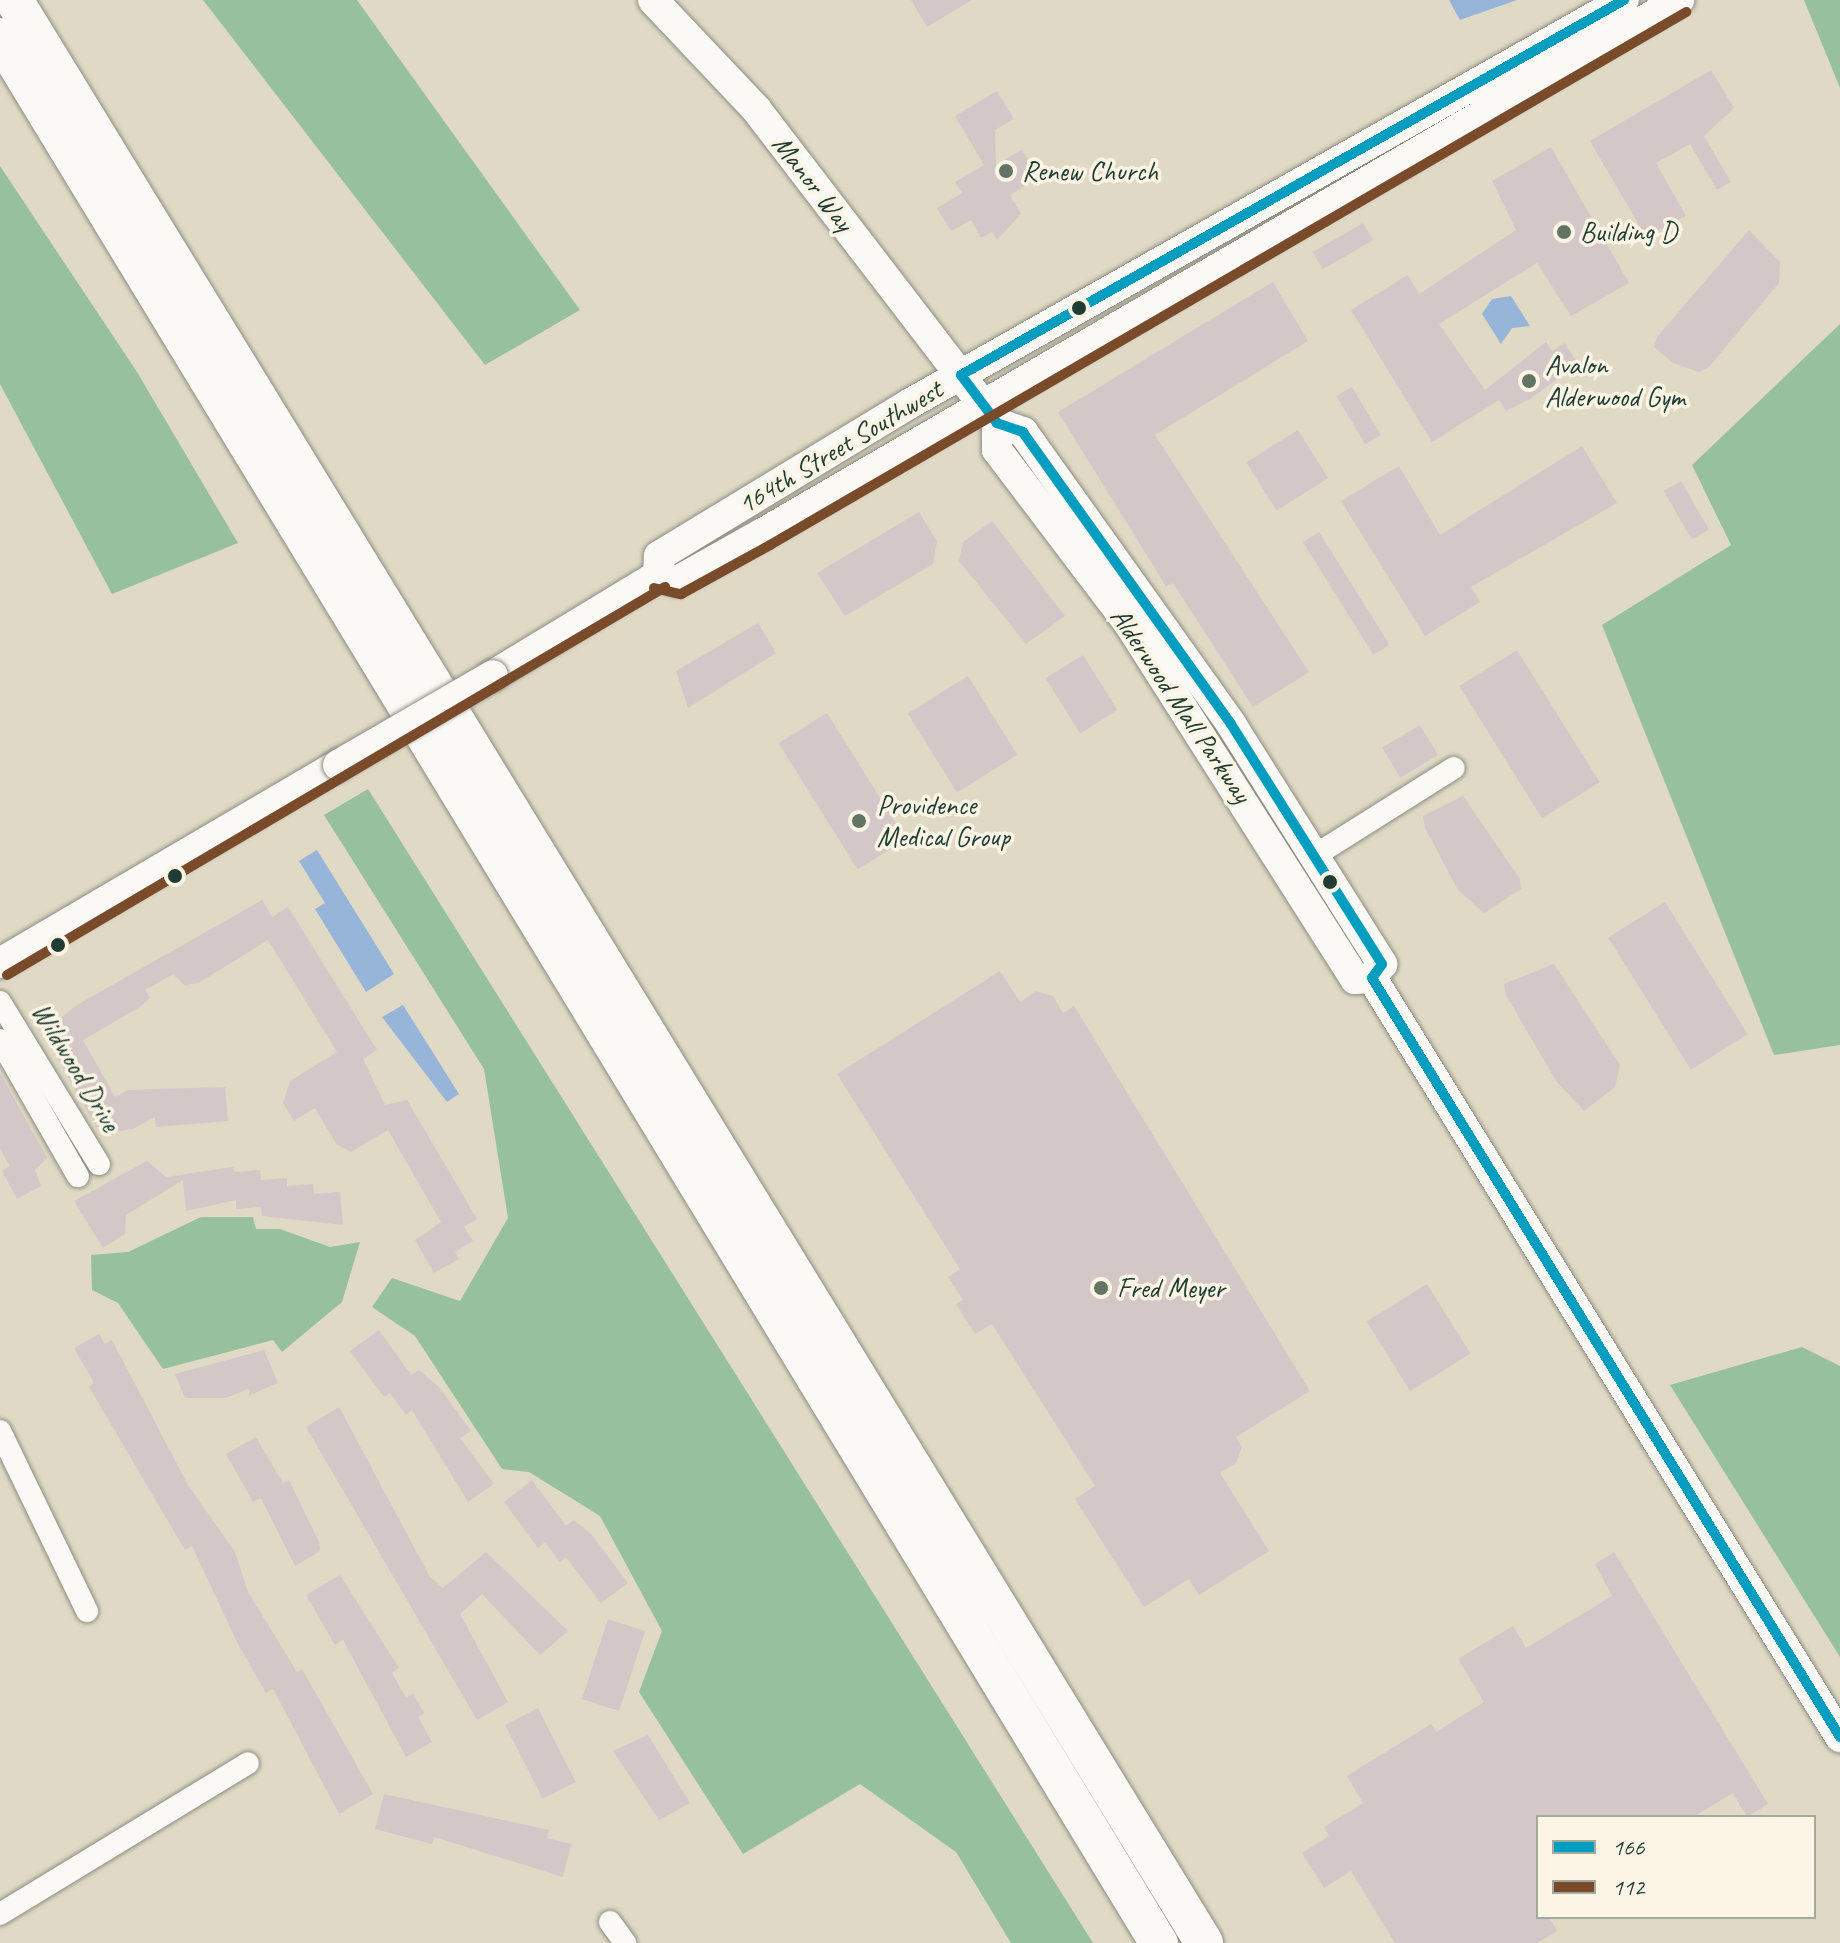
<!DOCTYPE html>
<style>
body{margin:0}
#map{position:relative;width:1840px;height:1943px;overflow:hidden;background:#e0d9c5;font-family:Caveat,sans-serif}
div>[style]{position:absolute}
.forest>*{inset:0;background:#97c19c}
.water>*{inset:0;background:#96b5d9}
.building>*{inset:0;background:#d3c8c7;transform-origin:0 0}
.roads{filter:drop-shadow(0 0 2px #8b8d81) drop-shadow(0 0 2px #8b8d81)}
.street>*{height:22px;margin:-11px;padding:0 11px;transform-origin:11px;border-radius:11px;background:#faf9f6}
.secondary>*{height:30px;margin:-15px;padding:0 15px;transform-origin:15px;border-radius:15px;background:#faf9f6}
.highway>*{height:38px;margin:-19px;padding:0 19px;transform-origin:19px;border-radius:19px;background:#faf9f6}
.bridges{filter:drop-shadow(0 0 2px #8b8d81) drop-shadow(0 0 2px #8b8d81)}
.secondary-bridge>*{height:30px;margin:-15px;padding:0 15px;transform-origin:15px;border-radius:15px;background:#faf9f6}
.bus-1>*{height:10px;margin:-5px;padding:0 5px;transform-origin:5px;border-radius:5px;background:#039ebf}
.bus-2>*{height:10px;margin:-5px;padding:0 5px;transform-origin:5px;border-radius:5px;background:#7a4b2a}
.dots>*{width:22px;height:22px;translate:-50% -50%;box-sizing:border-box;border:4px solid #fcf5e5;border-radius:50%}
span{translate:-50% -50%;white-space:nowrap;text-align:center;line-height:1.15;-webkit-text-stroke:7px #fcf5e5;paint-order:stroke}
.poi-label{font-size:28px;color:#1f3d34}
.left{translate:0 -50%;text-align:left}
.street-label{font-size:28px;color:#1f3d34}
.legend{position:absolute;left:1536px;top:1815px;width:280px;height:104px;box-sizing:border-box;background:#fcf5e5;border:2px solid #a4ab9e;margin:0;padding:10px 14px;list-style:none;font-size:24px;color:#1f3d34}
.legend li{display:flex;align-items:center;gap:16px;height:40px}
.legend b{width:40px;border:2px solid #a4ab9e}
</style>
<div id="map">
<div class="forest">
<i style="clip-path:polygon(203px 0,357px 0,580px 310px,485px 365px)"></i>
<i style="clip-path:polygon(1804px 0,1840px 0,1840px 88px)"></i>
<i style="clip-path:polygon(0 166px,137px 372px,238px 543px,112px 594px,0 384px)"></i>
<i style="clip-path:polygon(1840px 324px,1840px 1045px,1774px 1055px,1602px 625px,1731px 545px,1692px 465px)"></i>
<i style="clip-path:polygon(368px 789px,1093px 1943px,1011px 1943px,956px 1852px,860px 1784px,743px 1854px,639px 1692px,662px 1631px,600px 1516px,529px 1472px,502px 1469px,415px 1336px,372px 1307px,392px 1278px,460px 1301px,508px 1218px,484px 1069px,324px 815px)"></i>
<i style="clip-path:polygon(201px 1217px,253px 1217px,256px 1229px,280px 1229px,330px 1247px,360px 1242px,342px 1302px,282px 1352px,273px 1340px,163px 1369px,118px 1303px,92px 1290px,91px 1255px,128px 1252px)"></i>
<i style="clip-path:polygon(1802px 1347px,1840px 1366px,1840px 1657px,1670px 1385px)"></i>
</div>
<div class="water">
<i style="clip-path:polygon(1449px 0,1517px 0,1460px 20px)"></i>
<i style="clip-path:polygon(1511px 296px,1530px 326px,1512px 328px,1501px 344px,1482px 314px,1492px 299px)"></i>
<i style="clip-path:polygon(317px 850px,394px 974px,366px 992px,315px 909px,325px 903px,299px 861px)"></i>
<i style="clip-path:polygon(403px 1005px,459px 1094px,447px 1102px,382px 1017px)"></i>
</div>
<div class="building">
<i style="clip-path:polygon(911px 0,972px 0,927px 27px)"></i>
<i style="clip-path:polygon(1711px 70px,1734px 108px,1704px 136px,1731px 182px,1717px 190px,1690px 144px,1656px 163px,1686px 216px,1646px 237px,1590px 141px)"></i>
<i style="clip-path:polygon(997px 91px,1014px 119px,995px 130px,996px 165px,1021px 150px,1042px 176px,1010px 195px,1021px 214px,997px 240px,992px 232px,981px 238px,971px 220px,951px 231px,937px 208px,962px 193px,955px 182px,984px 165px,955px 116px)"></i>
<i style="clip-path:polygon(1551px 147px,1629px 283px,1571px 316px,1537px 263px,1439px 324px,1485px 390px,1546px 342px,1552px 351px,1565px 343px,1578px 364px,1530px 399px,1506px 411px,1499px 400px,1432px 442px,1351px 310px,1408px 275px,1419px 294px,1516px 230px,1492px 181px)"></i>
<i style="left:1363px;top:223px;width:20px;height:58px;rotate:60deg"></i>
<i style="clip-path:polygon(1749px 230px,1780px 262px,1779px 283px,1709px 367px,1699px 372px,1673px 363px,1654px 347px,1657px 337px)"></i>
<i style="clip-path:polygon(1273px 282px,1308px 341px,1155px 435px,1309px 672px,1253px 707px,1173px 583px,1166px 587px,1156px 570px,1058px 412px)"></i>
<i style="left:1352px;top:387px;width:56px;height:18px;rotate:59deg"></i>
<i style="left:1298px;top:430px;width:57px;height:61px;rotate:58deg"></i>
<i style="clip-path:polygon(1582px 446px,1617px 503px,1471px 587px,1480px 602px,1425px 636px,1341px 501px,1399px 466px,1440px 535px)"></i>
<i style="left:1681px;top:481px;width:56px;height:20px;rotate:60deg"></i>
<i style="clip-path:polygon(919px 512px,937px 541px,933px 564px,845px 616px,817px 573px)"></i>
<i style="clip-path:polygon(992px 521px,1065px 616px,1026px 644px,959px 561px,963px 542px)"></i>
<i style="left:1319px;top:532px;width:133px;height:19px;rotate:58deg"></i>
<i style="clip-path:polygon(758px 623px,776px 653px,688px 708px,676px 671px)"></i>
<i style="left:1517px;top:650px;width:156px;height:68px;rotate:58deg"></i>
<i style="left:1083px;top:655px;width:65px;height:44px;rotate:58deg"></i>
<i style="left:968px;top:676px;width:93px;height:71px;rotate:58deg"></i>
<i style="left:827px;top:713px;width:149px;height:57px;rotate:58deg"></i>
<i style="left:1420px;top:725px;width:35px;height:44px;rotate:59deg"></i>
<i style="clip-path:polygon(1463px 796px,1520px 879px,1521px 889px,1484px 913px,1458px 890px,1425px 828px,1423px 816px)"></i>
<i style="clip-path:polygon(262px 900px,272px 917px,288px 907px,377px 1050px,363px 1059px,385px 1105px,407px 1100px,477px 1219px,464px 1227px,473px 1241px,455px 1252px,459px 1259px,434px 1273px,415px 1240px,441px 1222px,388px 1130px,351px 1152px,336px 1144px,315px 1108px,294px 1121px,283px 1103px,290px 1081px,337px 1052px,268px 940px,200px 982px,185px 986px,173px 974px,145px 990px,150px 998px,140px 1007px,83px 1040px,115px 1097px,128px 1090px,225px 1087px,228px 1121px,156px 1127px,155px 1117px,133px 1129px,118px 1131px,112px 1120px,97px 1128px,51px 1047px,60px 1042px,58px 1020px,77px 1005px)"></i>
<i style="left:1665px;top:902px;width:156px;height:67px;rotate:58deg"></i>
<i style="clip-path:polygon(1554px 964px,1620px 1065px,1615px 1087px,1584px 1111px,1556px 1081px,1506px 995px,1504px 984px)"></i>
<i style="clip-path:polygon(1000px 971px,1020px 1002px,1036px 991px,1053px 996px,1063px 1013px,1074px 1006px,1310px 1391px,1236px 1437px,1242px 1447px,1236px 1463px,1220px 1473px,1269px 1551px,1199px 1595px,1189px 1579px,1144px 1607px,1075px 1499px,1095px 1486px,992px 1324px,975px 1334px,956px 1304px,963px 1300px,948px 1277px,960px 1269px,837px 1074px)"></i>
<i style="clip-path:polygon(0 1073px,47px 1158px,35px 1170px,41px 1186px,17px 1199px,2px 1171px,10px 1166px,0 1149px)"></i>
<i style="clip-path:polygon(147px 1161px,166px 1177px,233px 1167px,234px 1172px,260px 1170px,261px 1180px,287px 1178px,287px 1186px,313px 1184px,314px 1194px,340px 1192px,343px 1225px,262px 1216px,261px 1207px,236px 1209px,236px 1200px,186px 1211px,183px 1180px,126px 1215px,125px 1234px,103px 1248px,74px 1201px)"></i>
<i style="left:1427px;top:1284px;width:82px;height:71px;rotate:58deg"></i>
<i style="clip-path:polygon(379px 1330px,411px 1375px,419px 1370px,439px 1387px,471px 1431px,460px 1438px,494px 1484px,468px 1502px,412px 1410px,406px 1415px,390px 1393px,384px 1397px,350px 1351px)"></i>
<i style="clip-path:polygon(99px 1334px,105px 1344px,112px 1340px,188px 1485px,235px 1552px,248px 1592px,297px 1672px,302px 1669px,373px 1794px,339px 1814px,273px 1689px,266px 1693px,238px 1644px,192px 1546px,185px 1550px,89px 1387px,94px 1383px,74px 1348px)"></i>
<i style="clip-path:polygon(264px 1350px,278px 1383px,250px 1395px,248px 1389px,225px 1398px,185px 1398px,175px 1374px)"></i>
<i style="clip-path:polygon(339px 1407px,430px 1577px,443px 1588px,486px 1552px,568px 1631px,540px 1655px,482px 1594px,460px 1614px,508px 1702px,477px 1720px,306px 1427px)"></i>
<i style="clip-path:polygon(256px 1437px,283px 1483px,289px 1480px,319px 1542px,320px 1551px,295px 1566px,261px 1498px,253px 1502px,226px 1454px)"></i>
<i style="clip-path:polygon(532px 1480px,566px 1526px,574px 1520px,592px 1535px,628px 1583px,601px 1603px,566px 1557px,560px 1562px,545px 1542px,538px 1548px,504px 1502px)"></i>
<i style="clip-path:polygon(1614px 1552px,1768px 1804px,1747px 1817px,1733px 1793px,1693px 1817px,1538px 1817px,1538px 1917px,1549px 1917px,1557px 1931px,1537px 1943px,1395px 1943px,1351px 1871px,1324px 1888px,1302px 1853px,1329px 1836px,1324px 1827px,1363px 1803px,1347px 1776px,1431px 1724px,1436px 1732px,1484px 1702px,1458px 1659px,1513px 1626px,1526px 1648px,1612px 1596px,1595px 1564px)"></i>
<i style="clip-path:polygon(340px 1575px,399px 1668px,392px 1673px,406px 1698px,413px 1693px,424px 1713px,418px 1717px,432px 1742px,406px 1757px,343px 1640px,335px 1645px,306px 1595px)"></i>
<i style="left:608px;top:1619px;width:39px;height:84px;rotate:18deg"></i>
<i style="left:538px;top:1708px;width:83px;height:37px;rotate:63deg"></i>
<i style="clip-path:polygon(648px 1735px,690px 1803px,659px 1820px,613px 1751px)"></i>
<i style="clip-path:polygon(384px 1794px,549px 1830px,547px 1838px,571px 1844px,563px 1877px,434px 1837px,432px 1844px,375px 1829px)"></i>
</div>
<div class="roads">
<div class="street">
<i style="left:1314px;top:856px;width:165px;rotate:-32.2deg"></i>
<i style="left:0;top:1002px;width:190px;rotate:58.6deg"></i>
<i style="left:0;top:1040px;width:157px;rotate:60.2deg"></i>
<i style="left:0;top:1431px;width:200px;rotate:64.2deg"></i>
<i style="left:0;top:1914px;width:290px;rotate:-31.3deg"></i>
<i style="left:610px;top:1922px;width:26px;rotate:54deg"></i>
</div>
<div class="secondary">
<i style="left:653px;top:0;width:150px;rotate:46.6deg"></i>
<i style="left:756px;top:109px;width:396px;rotate:52.5deg"></i>
<i style="left:997px;top:423px;width:28px;rotate:19deg"></i>
<i style="left:1023px;top:432px;width:359px;rotate:54.5deg"></i>
<i style="left:1231px;top:724px;width:284px;rotate:57.8deg"></i>
<i style="left:1382px;top:964px;width:17px;rotate:126deg"></i>
<i style="left:997px;top:423px;width:27px;rotate:90deg"></i>
<i style="left:997px;top:450px;width:218px;rotate:52.8deg"></i>
<i style="left:1129px;top:624px;width:421px;rotate:57.5deg"></i>
<i style="left:1355px;top:979px;width:17px;rotate:-3deg"></i>
<i style="left:658px;top:575px;width:20px;rotate:18deg"></i>
<i style="left:677px;top:581px;width:98px;rotate:-29.2deg"></i>
<i style="left:763px;top:533px;width:1060px;rotate:-30.19deg"></i>
<i style="left:658px;top:575px;width:19px;rotate:-87deg"></i>
<i style="left:659px;top:556px;width:293px;rotate:-31.3deg"></i>
<i style="left:909px;top:404px;width:821px;rotate:-29.47deg"></i>
<i style="left:493px;top:675px;width:193px;rotate:-31.2deg"></i>
<i style="left:0;top:963px;width:392px;rotate:-30.4deg"></i>
<i style="left:1372px;top:978px;width:892px;rotate:58.34deg"></i>
</div>
<div class="highway">
<i style="left:14px;top:0;width:2278px;rotate:58.51deg"></i>
<i style="left:0;top:37px;width:2231px;rotate:58.7deg"></i>
</div>
</div>
<div class="bridges">
<div class="secondary-bridge">
<i style="left:338px;top:765px;width:179px;rotate:-30.1deg"></i>
</div>
</div>
<div class="bus-1">
<i style="left:1372px;top:978px;width:17px;rotate:-54deg"></i>
<i style="left:1382px;top:964px;width:284px;rotate:-122.2deg"></i>
<i style="left:1231px;top:724px;width:359px;rotate:-125.5deg"></i>
<i style="left:1023px;top:432px;width:28px;rotate:-161deg"></i>
<i style="left:997px;top:423px;width:60px;rotate:-126.9deg"></i>
<i style="left:961px;top:375px;width:762px;rotate:-29.49deg"></i>
<i style="left:1372px;top:978px;width:892px;rotate:58.34deg"></i>
</div>
<div class="bus-2">
<i style="left:654px;top:588px;width:28px;rotate:13deg"></i>
<i style="left:681px;top:594px;width:102px;rotate:-28.8deg"></i>
<i style="left:770px;top:545px;width:1060px;rotate:-30.19deg"></i>
<i style="left:7px;top:975px;width:764px;rotate:-30.53deg"></i>
</div>
<div class="dots">
<i style="left:1006px;top:171px;background:#637467"></i>
<i style="left:1564px;top:232px;background:#637467"></i>
<i style="left:1079px;top:308px;background:#1f3d34"></i>
<i style="left:1529px;top:381px;background:#637467"></i>
<i style="left:859px;top:821px;background:#637467"></i>
<i style="left:175px;top:876px;background:#1f3d34"></i>
<i style="left:1330px;top:882px;background:#1f3d34"></i>
<i style="left:58px;top:945px;background:#1f3d34"></i>
<i style="left:1101px;top:1288px;background:#637467"></i>
</div>
<div class="poi-label">
<span class="left" style="left:1022px;top:171px">Renew Church</span>
<span class="left" style="left:1580px;top:232px">Building D</span>
<span class="left" style="left:1545px;top:381px">Avalon<br>Alderwood Gym</span>
<span class="left" style="left:877px;top:821px">Providence<br>Medical Group</span>
<span class="left" style="left:1117px;top:1288px">Fred Meyer</span>
</div>
<div class="street-label">
<span style="left:813px;top:183px;rotate:52deg">Manor Way</span>
<span style="left:840px;top:447px;rotate:-31deg">164th Street Southwest</span>
<span style="left:1181px;top:705px;rotate:56deg">Alderwood Mall Parkway</span>
<span style="left:76px;top:1067px;rotate:59deg">Wildwood Drive</span>
</div>
<ul class="legend">
<li><b style="height:10px;background:#039ebf"></b>166</li>
<li><b style="height:10px;background:#7a4b2a"></b>112</li>
</ul>
</div>
